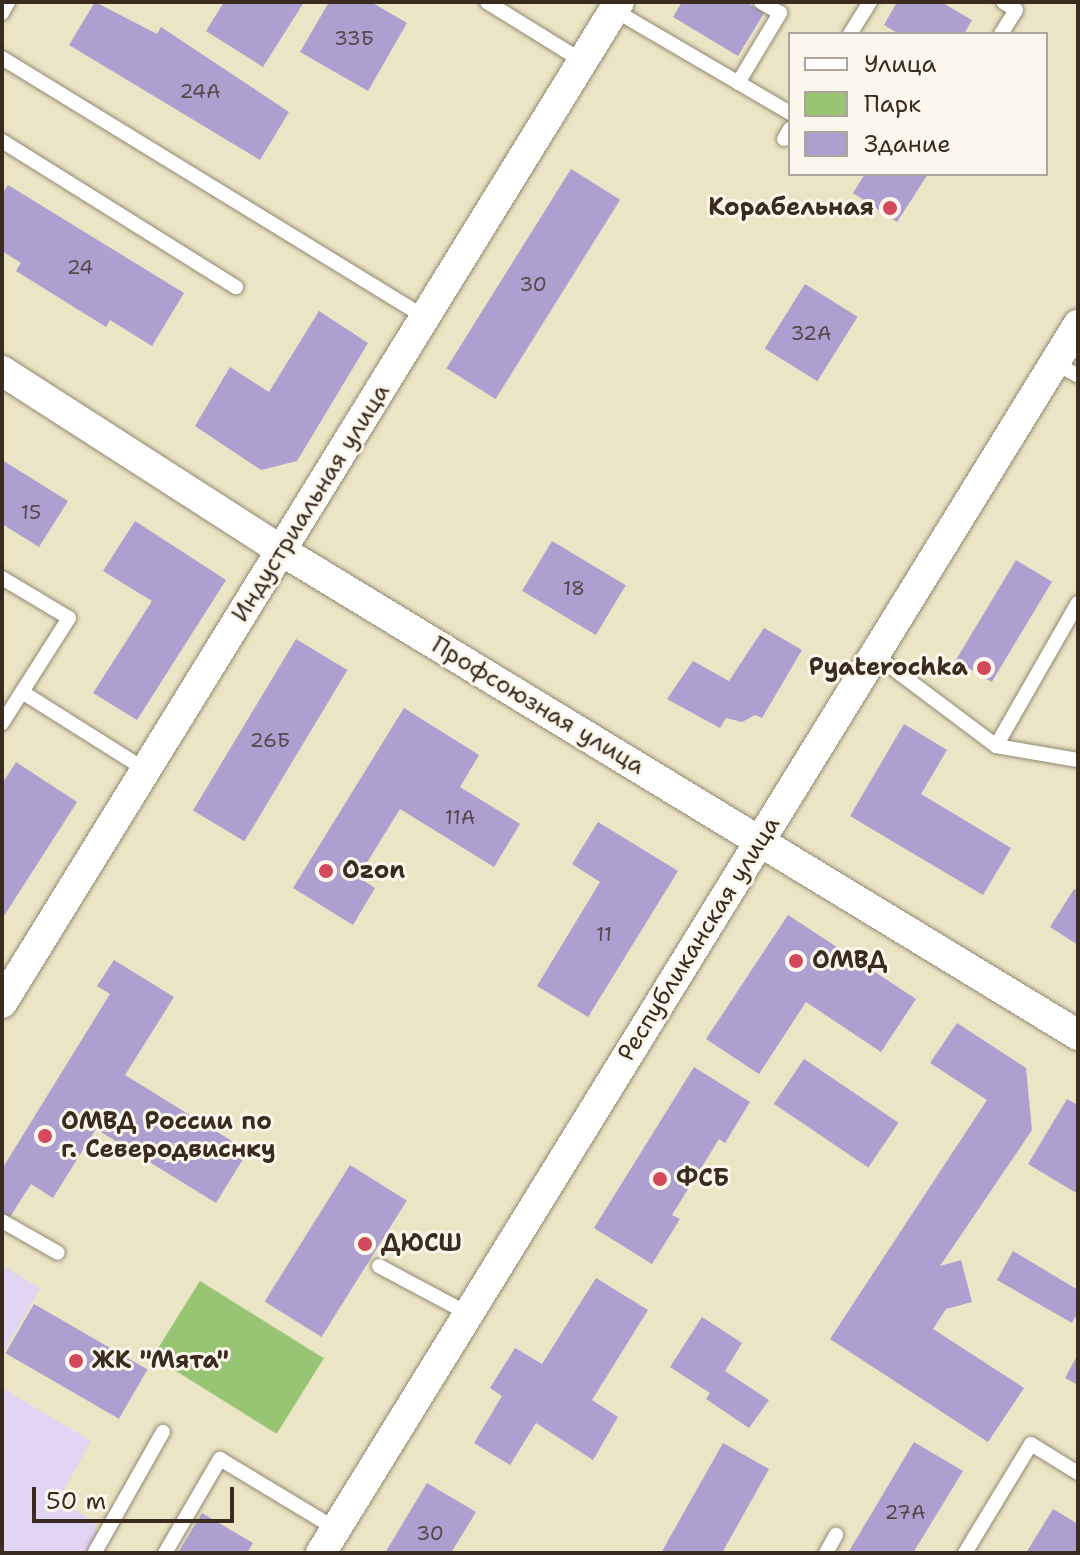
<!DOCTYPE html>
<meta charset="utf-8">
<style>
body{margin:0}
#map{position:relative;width:1080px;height:1555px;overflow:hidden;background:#ebe4c5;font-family:"Shantell Sans",sans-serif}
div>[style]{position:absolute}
.built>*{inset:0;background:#e2d4f3}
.green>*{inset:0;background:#97c574;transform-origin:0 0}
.building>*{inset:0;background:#ad9fd0;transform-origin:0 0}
.roads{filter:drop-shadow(0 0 2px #938772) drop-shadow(0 0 2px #938772)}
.lane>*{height:14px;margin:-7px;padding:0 7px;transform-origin:7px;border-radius:7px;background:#fff}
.street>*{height:30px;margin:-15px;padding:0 15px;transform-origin:15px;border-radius:15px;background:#fff}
.dots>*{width:22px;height:22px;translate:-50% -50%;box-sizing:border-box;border:4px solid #fbf7ec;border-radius:50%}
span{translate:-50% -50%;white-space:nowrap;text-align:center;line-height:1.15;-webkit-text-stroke:6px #fbf7ec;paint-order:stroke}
.number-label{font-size:20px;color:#58474a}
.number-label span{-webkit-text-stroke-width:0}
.poi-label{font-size:24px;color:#3b2a1e;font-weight:700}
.right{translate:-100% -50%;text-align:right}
.left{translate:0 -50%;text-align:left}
.street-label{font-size:24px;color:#3b2a1e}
.frame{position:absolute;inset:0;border:4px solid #3b2a1e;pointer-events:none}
.legend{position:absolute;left:788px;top:32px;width:260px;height:144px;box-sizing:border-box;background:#fbf7ec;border:2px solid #aea59a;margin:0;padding:10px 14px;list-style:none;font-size:24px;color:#3b2a1e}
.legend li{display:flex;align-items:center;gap:16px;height:40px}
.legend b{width:40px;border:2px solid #aea59a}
.scale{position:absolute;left:32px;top:1487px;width:202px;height:36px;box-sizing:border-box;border:4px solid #3b2a1e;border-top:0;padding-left:10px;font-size:24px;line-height:28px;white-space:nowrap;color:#3b2a1e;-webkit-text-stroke:6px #fbf7ec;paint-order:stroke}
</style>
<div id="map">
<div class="built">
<i style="clip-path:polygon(2px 1265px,40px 1288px,2px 1355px)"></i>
<i style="clip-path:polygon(2px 1388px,91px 1441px,59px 1499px,94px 1522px,98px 1538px,89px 1553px,2px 1553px)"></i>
</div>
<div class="green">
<i style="left:200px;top:1281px;width:146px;height:89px;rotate:32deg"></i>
</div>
<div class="building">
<i style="clip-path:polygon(95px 2px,157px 34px,161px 27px,289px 112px,260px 160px,69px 45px)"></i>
<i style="clip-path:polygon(224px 2px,304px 2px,263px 67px,206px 31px)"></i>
<i style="clip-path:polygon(329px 2px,371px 2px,407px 23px,368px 91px,300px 52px)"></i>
<i style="clip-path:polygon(682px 2px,746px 2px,764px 13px,738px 56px,673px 17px)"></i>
<i style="clip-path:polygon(897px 2px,941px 2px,972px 20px,964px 34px,899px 34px,884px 25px)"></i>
<i style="left:571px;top:169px;width:58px;height:235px;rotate:32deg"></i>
<i style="clip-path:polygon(865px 174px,928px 174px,897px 222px,853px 193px)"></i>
<i style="clip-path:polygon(8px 185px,184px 293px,152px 346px,110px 320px,106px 327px,16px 271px,21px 263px,2px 251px,2px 194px)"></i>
<i style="left:805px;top:284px;width:62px;height:76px;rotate:32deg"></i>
<i style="clip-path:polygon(319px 311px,368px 343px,297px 461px,261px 470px,195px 426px,230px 367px,269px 392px)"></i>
<i style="clip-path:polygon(2px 460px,68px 501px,39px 547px,2px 524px)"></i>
<i style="clip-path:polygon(135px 521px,226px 580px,137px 720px,93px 693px,152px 601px,103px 571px)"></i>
<i style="left:552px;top:541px;width:86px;height:58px;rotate:31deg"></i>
<i style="left:1016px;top:560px;width:42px;height:117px;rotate:31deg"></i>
<i style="clip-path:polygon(764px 628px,802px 650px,762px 718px,755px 715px,742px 722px,726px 718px,720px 728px,667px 699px,693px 661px,729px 681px)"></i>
<i style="left:296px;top:639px;width:60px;height:200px;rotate:31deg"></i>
<i style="clip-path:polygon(404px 708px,479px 755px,460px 787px,520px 824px,494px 867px,400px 809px,358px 877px,375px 888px,353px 925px,293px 888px)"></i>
<i style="clip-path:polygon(904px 724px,947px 750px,921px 794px,1011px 848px,983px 895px,850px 816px)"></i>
<i style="clip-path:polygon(16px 762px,77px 802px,2px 919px,2px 784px)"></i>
<i style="clip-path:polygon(598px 822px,678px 871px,588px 1017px,537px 986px,600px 882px,572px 864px)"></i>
<i style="clip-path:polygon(1074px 889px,1078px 891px,1078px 945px,1050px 927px)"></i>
<i style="clip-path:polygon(788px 915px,916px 999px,881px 1052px,806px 1002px,759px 1074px,706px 1039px)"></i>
<i style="clip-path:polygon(114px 960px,174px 997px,125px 1075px,248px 1151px,216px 1203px,96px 1129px,53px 1198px,31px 1184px,8px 1220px,2px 1216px,2px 1169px,110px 994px,97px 986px)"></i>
<i style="clip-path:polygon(957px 1023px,1026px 1068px,1032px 1130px,940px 1266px,961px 1260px,972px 1302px,946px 1309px,933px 1329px,1024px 1388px,988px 1442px,830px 1339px,987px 1100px,930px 1063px)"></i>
<i style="left:804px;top:1059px;width:114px;height:54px;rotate:34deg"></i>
<i style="clip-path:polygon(694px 1067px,750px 1102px,725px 1143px,719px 1139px,672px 1215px,680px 1219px,652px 1264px,594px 1228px)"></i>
<i style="clip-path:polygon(1067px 1099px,1078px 1105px,1078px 1194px,1028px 1164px)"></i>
<i style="left:350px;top:1165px;width:67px;height:161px;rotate:32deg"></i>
<i style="clip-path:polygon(1013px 1251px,1078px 1290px,1078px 1312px,1072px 1323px,997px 1280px)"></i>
<i style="clip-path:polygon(596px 1278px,648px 1310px,592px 1400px,618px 1417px,593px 1460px,536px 1423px,510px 1465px,474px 1443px,502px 1396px,490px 1388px,515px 1348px,542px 1364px)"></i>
<i style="left:34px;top:1304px;width:131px;height:57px;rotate:30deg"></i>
<i style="clip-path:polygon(702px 1317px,742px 1343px,725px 1371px,769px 1400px,749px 1428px,706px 1399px,710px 1393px,670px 1367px)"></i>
<i style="clip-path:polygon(1078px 1354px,1078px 1385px,1065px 1378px)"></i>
<i style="clip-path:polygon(914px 1442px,963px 1471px,913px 1553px,848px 1553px)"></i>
<i style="clip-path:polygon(723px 1443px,769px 1469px,722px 1553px,661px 1553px)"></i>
<i style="clip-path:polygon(427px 1483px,476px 1512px,451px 1553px,385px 1553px)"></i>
<i style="clip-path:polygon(1053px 1509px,1078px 1524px,1078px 1553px,1026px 1553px)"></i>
<i style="clip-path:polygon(202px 1513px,253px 1543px,247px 1553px,178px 1553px)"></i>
</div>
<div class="roads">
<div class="lane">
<i style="left:487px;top:2px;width:112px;rotate:31.8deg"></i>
<i style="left:614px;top:10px;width:204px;rotate:30.3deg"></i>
<i style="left:2px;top:13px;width:13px;rotate:-61deg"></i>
<i style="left:850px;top:34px;width:38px;rotate:-58deg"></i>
<i style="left:1001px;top:34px;width:28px;rotate:-58deg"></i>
<i style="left:1016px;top:10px;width:15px;rotate:-148deg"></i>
<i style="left:2px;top:58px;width:496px;rotate:31.5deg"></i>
<i style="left:738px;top:83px;width:82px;rotate:-59deg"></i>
<i style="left:780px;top:13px;width:22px;rotate:-150deg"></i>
<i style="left:784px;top:139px;width:12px;rotate:-59deg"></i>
<i style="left:2px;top:141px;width:276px;rotate:32deg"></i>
<i style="left:1055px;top:363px;width:26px;rotate:29deg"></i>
<i style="left:2px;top:578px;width:78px;rotate:30.8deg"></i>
<i style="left:69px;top:618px;width:125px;rotate:122.5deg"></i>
<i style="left:875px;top:655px;width:151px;rotate:36.9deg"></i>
<i style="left:996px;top:746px;width:83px;rotate:9.7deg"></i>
<i style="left:22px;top:692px;width:146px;rotate:32.2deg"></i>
<i style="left:996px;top:746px;width:165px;rotate:-60.2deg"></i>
<i style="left:2px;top:1221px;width:64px;rotate:29.7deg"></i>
<i style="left:379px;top:1266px;width:102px;rotate:28.1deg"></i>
<i style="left:95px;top:1552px;width:138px;rotate:-60.5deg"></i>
<i style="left:165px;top:1553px;width:109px;rotate:-59.7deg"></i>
<i style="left:220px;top:1459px;width:135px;rotate:31.1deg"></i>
<i style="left:826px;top:1553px;width:21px;rotate:-61deg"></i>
<i style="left:965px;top:1553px;width:127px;rotate:-58.8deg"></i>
<i style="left:1031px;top:1444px;width:55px;rotate:31.7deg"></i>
</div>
<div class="street">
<i style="left:2px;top:371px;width:333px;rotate:32.7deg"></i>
<i style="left:282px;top:551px;width:932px;rotate:31.3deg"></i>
<i style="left:2px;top:1003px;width:1176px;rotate:-58.35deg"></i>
<i style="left:321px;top:1553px;width:1443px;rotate:-58.35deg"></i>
</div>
</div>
<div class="dots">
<i style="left:890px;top:208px;background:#d1495b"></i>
<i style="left:984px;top:668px;background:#d1495b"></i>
<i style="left:326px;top:871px;background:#d1495b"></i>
<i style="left:796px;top:961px;background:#d1495b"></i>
<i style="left:45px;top:1136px;background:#d1495b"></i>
<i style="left:660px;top:1179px;background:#d1495b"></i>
<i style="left:365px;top:1244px;background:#d1495b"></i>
<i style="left:76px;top:1361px;background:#d1495b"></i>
</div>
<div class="number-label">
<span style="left:354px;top:38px">33Б</span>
<span style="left:200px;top:91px">24А</span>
<span style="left:80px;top:267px">24</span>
<span style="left:533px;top:284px">30</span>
<span style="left:811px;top:333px">32А</span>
<span style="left:31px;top:512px">15</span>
<span style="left:574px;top:588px">18</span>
<span style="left:270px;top:740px">26Б</span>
<span style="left:460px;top:817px">11А</span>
<span style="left:604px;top:934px">11</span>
<span style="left:905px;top:1512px">27А</span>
<span style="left:430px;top:1533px">30</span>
</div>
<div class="poi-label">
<span class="right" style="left:874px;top:208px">Корабельная</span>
<span class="right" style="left:968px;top:668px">Pyaterochka</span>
<span class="left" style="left:342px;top:871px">Ozon</span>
<span class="left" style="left:812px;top:961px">ОМВД</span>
<span class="left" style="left:61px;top:1136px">ОМВД России по<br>г. Северодвиснку</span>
<span class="left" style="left:676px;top:1179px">ФСБ</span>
<span class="left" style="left:381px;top:1244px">ДЮСШ</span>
<span class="left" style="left:92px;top:1361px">ЖК "Мята"</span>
</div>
<div class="street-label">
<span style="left:311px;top:503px;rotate:-58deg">Индустриальная улица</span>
<span style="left:538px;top:706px;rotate:31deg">Профсоюзная улица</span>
<span style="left:699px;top:939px;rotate:-58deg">Республиканская улица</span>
</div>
<div class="frame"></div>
<ul class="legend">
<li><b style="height:10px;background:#fff"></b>Улица</li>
<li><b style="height:22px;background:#97c574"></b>Парк</li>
<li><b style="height:22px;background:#ad9fd0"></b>Здание</li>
</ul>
<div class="scale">50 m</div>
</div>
